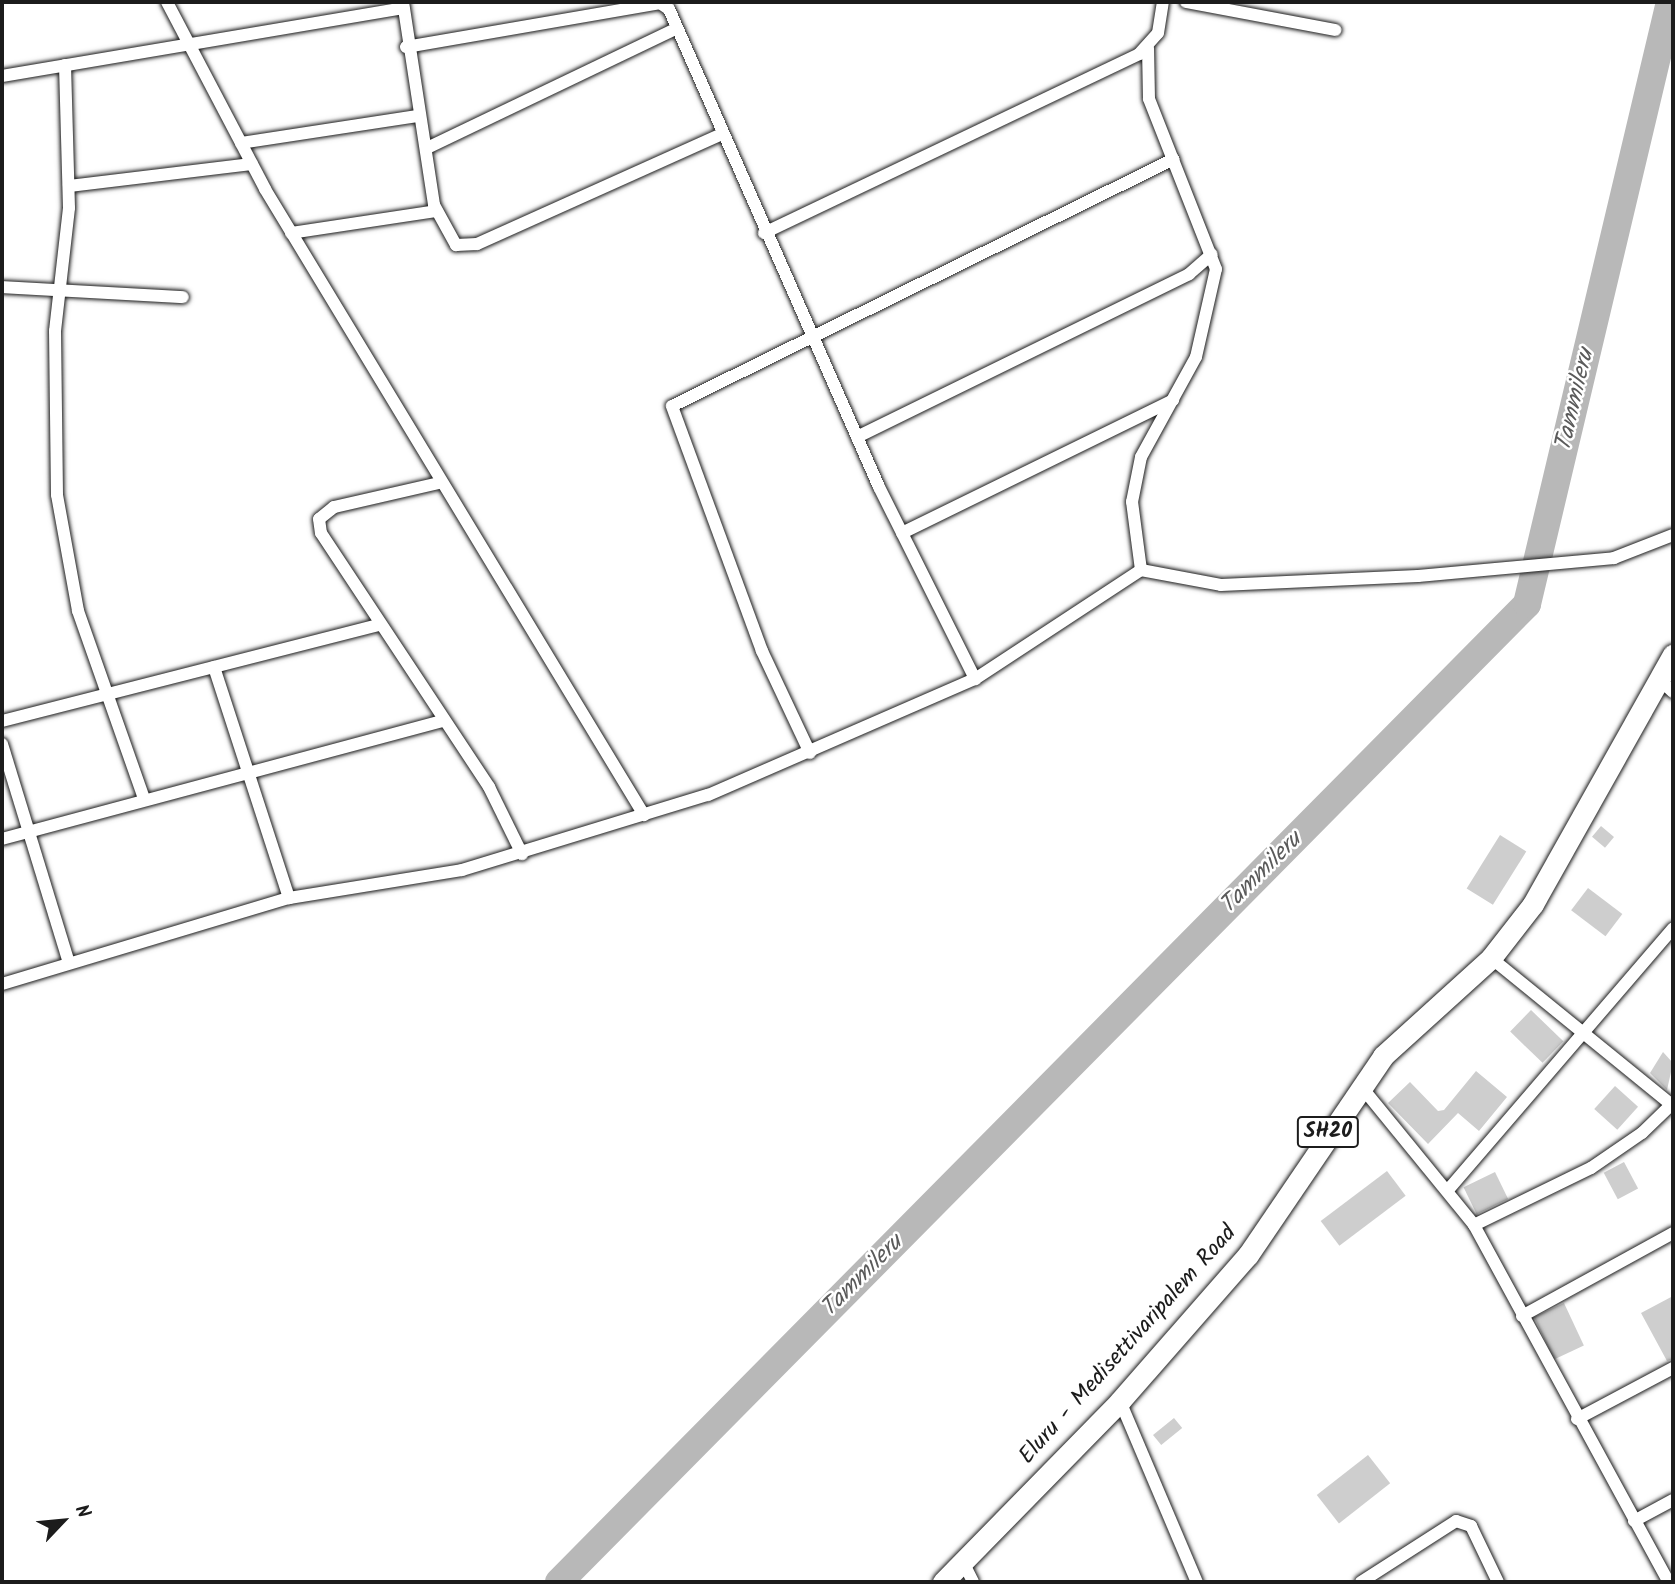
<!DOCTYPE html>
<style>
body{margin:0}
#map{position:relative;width:1675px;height:1584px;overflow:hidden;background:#fff;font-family:Kalam,sans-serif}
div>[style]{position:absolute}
.river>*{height:28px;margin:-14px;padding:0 14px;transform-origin:14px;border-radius:14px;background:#b8b8b8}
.building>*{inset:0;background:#cecece;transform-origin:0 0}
.roads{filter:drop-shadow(0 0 2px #1c1c1c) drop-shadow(0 0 2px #1c1c1c)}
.street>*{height:12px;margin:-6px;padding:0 6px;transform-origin:6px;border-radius:6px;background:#fff}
.primary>*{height:21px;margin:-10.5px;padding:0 10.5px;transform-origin:10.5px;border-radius:10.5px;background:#fff}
span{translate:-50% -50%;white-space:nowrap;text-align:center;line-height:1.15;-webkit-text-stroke:5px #fff;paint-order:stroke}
.shield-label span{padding:2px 5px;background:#fff;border:2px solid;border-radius:5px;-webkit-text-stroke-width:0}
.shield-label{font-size:21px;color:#1c1c1c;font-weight:700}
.street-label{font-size:23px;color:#1c1c1c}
.water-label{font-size:24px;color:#5a5a5a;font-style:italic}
.frame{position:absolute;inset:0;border:4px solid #1c1c1c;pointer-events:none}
.north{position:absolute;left:28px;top:1486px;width:70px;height:70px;-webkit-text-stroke:5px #fff;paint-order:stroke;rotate:64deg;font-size:19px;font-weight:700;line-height:28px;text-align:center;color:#1c1c1c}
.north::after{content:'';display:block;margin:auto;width:24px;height:32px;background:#1c1c1c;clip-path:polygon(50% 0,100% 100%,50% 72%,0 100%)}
</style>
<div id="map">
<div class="river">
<i style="left:559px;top:1582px;width:1376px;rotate:-45.29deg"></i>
<i style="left:1527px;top:604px;width:619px;rotate:-76.64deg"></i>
</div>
<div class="building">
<i style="left:1601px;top:826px;width:17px;height:14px;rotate:40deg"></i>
<i style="left:1500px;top:835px;width:31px;height:63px;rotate:32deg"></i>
<i style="left:1588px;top:888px;width:43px;height:28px;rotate:37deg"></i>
<i style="left:1531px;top:1010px;width:45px;height:30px;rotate:44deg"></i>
<i style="clip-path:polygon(1663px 1052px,1673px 1063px,1667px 1090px,1650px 1073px)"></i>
<i style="clip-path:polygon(1476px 1071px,1507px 1097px,1479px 1131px,1458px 1113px,1428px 1144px,1388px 1103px,1410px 1082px,1438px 1111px,1444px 1110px)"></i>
<i style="left:1615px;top:1086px;width:31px;height:31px;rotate:42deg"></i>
<i style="left:1624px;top:1162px;width:30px;height:23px;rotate:62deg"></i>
<i style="left:1387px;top:1171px;width:31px;height:83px;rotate:53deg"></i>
<i style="left:1495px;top:1172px;width:30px;height:35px;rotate:64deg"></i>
<i style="clip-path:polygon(1673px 1296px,1673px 1359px,1667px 1361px,1641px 1313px)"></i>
<i style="left:1564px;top:1303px;width:47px;height:33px;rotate:65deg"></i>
<i style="left:1174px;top:1418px;width:13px;height:27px;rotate:51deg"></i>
<i style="left:1368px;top:1455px;width:36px;height:65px;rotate:52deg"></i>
</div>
<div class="roads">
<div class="street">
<i style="left:167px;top:2px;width:211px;rotate:62.3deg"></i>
<i style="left:265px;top:189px;width:732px;rotate:58.81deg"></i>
<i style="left:403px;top:2px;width:205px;rotate:81.3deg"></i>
<i style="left:434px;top:205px;width:46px;rotate:61.2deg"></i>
<i style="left:456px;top:245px;width:21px;rotate:-3deg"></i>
<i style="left:477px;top:244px;width:265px;rotate:-24.2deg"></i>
<i style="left:1186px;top:2px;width:152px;rotate:10.6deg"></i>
<i style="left:406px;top:47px;width:258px;rotate:-9.8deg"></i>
<i style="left:660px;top:3px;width:11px;rotate:34deg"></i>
<i style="left:669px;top:9px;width:522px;rotate:66.28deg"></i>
<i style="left:879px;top:487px;width:215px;rotate:63.4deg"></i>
<i style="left:65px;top:65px;width:143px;rotate:88.4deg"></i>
<i style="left:69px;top:208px;width:124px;rotate:96.5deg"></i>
<i style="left:55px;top:331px;width:164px;rotate:89.3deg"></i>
<i style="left:57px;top:495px;width:118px;rotate:79.7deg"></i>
<i style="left:78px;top:611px;width:198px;rotate:70.6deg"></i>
<i style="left:2px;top:76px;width:407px;rotate:-9.6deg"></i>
<i style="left:241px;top:143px;width:179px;rotate:-8.7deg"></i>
<i style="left:427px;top:148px;width:275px;rotate:-25.6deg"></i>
<i style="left:69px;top:186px;width:184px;rotate:-6.9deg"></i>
<i style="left:291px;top:233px;width:147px;rotate:-8.6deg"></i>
<i style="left:764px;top:233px;width:416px;rotate:-25.5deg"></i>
<i style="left:1139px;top:54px;width:28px;rotate:-48deg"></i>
<i style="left:1158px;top:33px;width:31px;rotate:-81deg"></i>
<i style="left:2px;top:287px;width:181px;rotate:3.2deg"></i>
<i style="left:857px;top:437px;width:370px;rotate:-26.1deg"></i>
<i style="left:1189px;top:274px;width:30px;rotate:-41deg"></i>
<i style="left:439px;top:483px;width:108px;rotate:167.1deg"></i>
<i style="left:334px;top:507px;width:19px;rotate:141deg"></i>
<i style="left:319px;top:519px;width:14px;rotate:82deg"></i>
<i style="left:321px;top:533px;width:305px;rotate:56.5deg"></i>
<i style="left:489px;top:787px;width:75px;rotate:63.8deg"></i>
<i style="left:902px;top:533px;width:302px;rotate:-26.1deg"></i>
<i style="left:1141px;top:570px;width:69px;rotate:-97.5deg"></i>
<i style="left:1132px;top:502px;width:46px;rotate:-78.7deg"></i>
<i style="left:1141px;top:457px;width:114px;rotate:-61.2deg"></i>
<i style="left:1196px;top:357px;width:90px;rotate:-77.2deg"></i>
<i style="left:1216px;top:269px;width:183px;rotate:-111.5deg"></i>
<i style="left:1149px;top:99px;width:51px;rotate:-91.1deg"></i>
<i style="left:214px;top:667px;width:243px;rotate:72deg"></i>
<i style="left:1659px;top:679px;width:19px;rotate:43deg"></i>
<i style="left:2px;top:721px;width:390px;rotate:-14.3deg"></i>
<i style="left:2px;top:744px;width:226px;rotate:73deg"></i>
<i style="left:810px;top:753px;width:113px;rotate:-115.2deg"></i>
<i style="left:762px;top:651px;width:261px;rotate:-110.2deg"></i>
<i style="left:672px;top:406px;width:559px;rotate:-26.2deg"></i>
<i style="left:2px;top:839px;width:457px;rotate:-15deg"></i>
<i style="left:1491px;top:958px;width:235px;rotate:39.1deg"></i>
<i style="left:2px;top:984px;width:300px;rotate:-16.7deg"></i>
<i style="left:289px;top:898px;width:175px;rotate:-9.2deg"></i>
<i style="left:462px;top:870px;width:257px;rotate:-17deg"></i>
<i style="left:708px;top:795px;width:291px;rotate:-23.5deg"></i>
<i style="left:975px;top:679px;width:199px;rotate:-33.3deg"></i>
<i style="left:1141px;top:570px;width:81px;rotate:10.6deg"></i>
<i style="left:1221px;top:585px;width:197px;rotate:-2.6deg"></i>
<i style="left:1418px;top:576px;width:197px;rotate:-5.2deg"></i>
<i style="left:1614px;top:558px;width:63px;rotate:-21.3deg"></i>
<i style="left:1360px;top:1085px;width:181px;rotate:50.8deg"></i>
<i style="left:1474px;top:1225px;width:407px;rotate:61.4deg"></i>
<i style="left:1448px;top:1190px;width:345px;rotate:-49.3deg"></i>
<i style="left:1474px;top:1225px;width:130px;rotate:-26deg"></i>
<i style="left:1591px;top:1168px;width:62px;rotate:-34.5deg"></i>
<i style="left:1642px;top:1133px;width:43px;rotate:-44.1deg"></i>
<i style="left:1522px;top:1316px;width:172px;rotate:-28.8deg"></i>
<i style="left:1120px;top:1401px;width:197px;rotate:67deg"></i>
<i style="left:1577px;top:1419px;width:109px;rotate:-28deg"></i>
<i style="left:1634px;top:1521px;width:44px;rotate:-28.3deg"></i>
<i style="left:963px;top:1562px;width:22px;rotate:63deg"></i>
<i style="left:1361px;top:1582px;width:113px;rotate:-32.7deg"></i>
<i style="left:1456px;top:1521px;width:16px;rotate:18deg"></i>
<i style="left:1471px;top:1526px;width:62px;rotate:64.3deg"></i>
</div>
<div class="primary">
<i style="left:943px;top:1582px;width:253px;rotate:-45.6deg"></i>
<i style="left:1120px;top:1401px;width:194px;rotate:-48.8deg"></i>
<i style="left:1248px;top:1255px;width:240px;rotate:-55.8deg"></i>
<i style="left:1383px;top:1056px;width:146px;rotate:-42.2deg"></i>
<i style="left:1491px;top:958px;width:68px;rotate:-52.1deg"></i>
<i style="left:1533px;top:904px;width:286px;rotate:-60.7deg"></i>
</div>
</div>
<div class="shield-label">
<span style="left:1328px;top:1132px">SH20</span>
</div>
<div class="street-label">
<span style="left:1128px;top:1345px;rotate:-48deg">Eluru - Medisettivaripalem Road</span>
</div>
<div class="water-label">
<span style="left:1575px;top:400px;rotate:-77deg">Tammileru</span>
<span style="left:1261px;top:873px;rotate:-45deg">Tammileru</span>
<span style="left:862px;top:1276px;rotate:-45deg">Tammileru</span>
</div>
<div class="frame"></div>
<div class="north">N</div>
</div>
